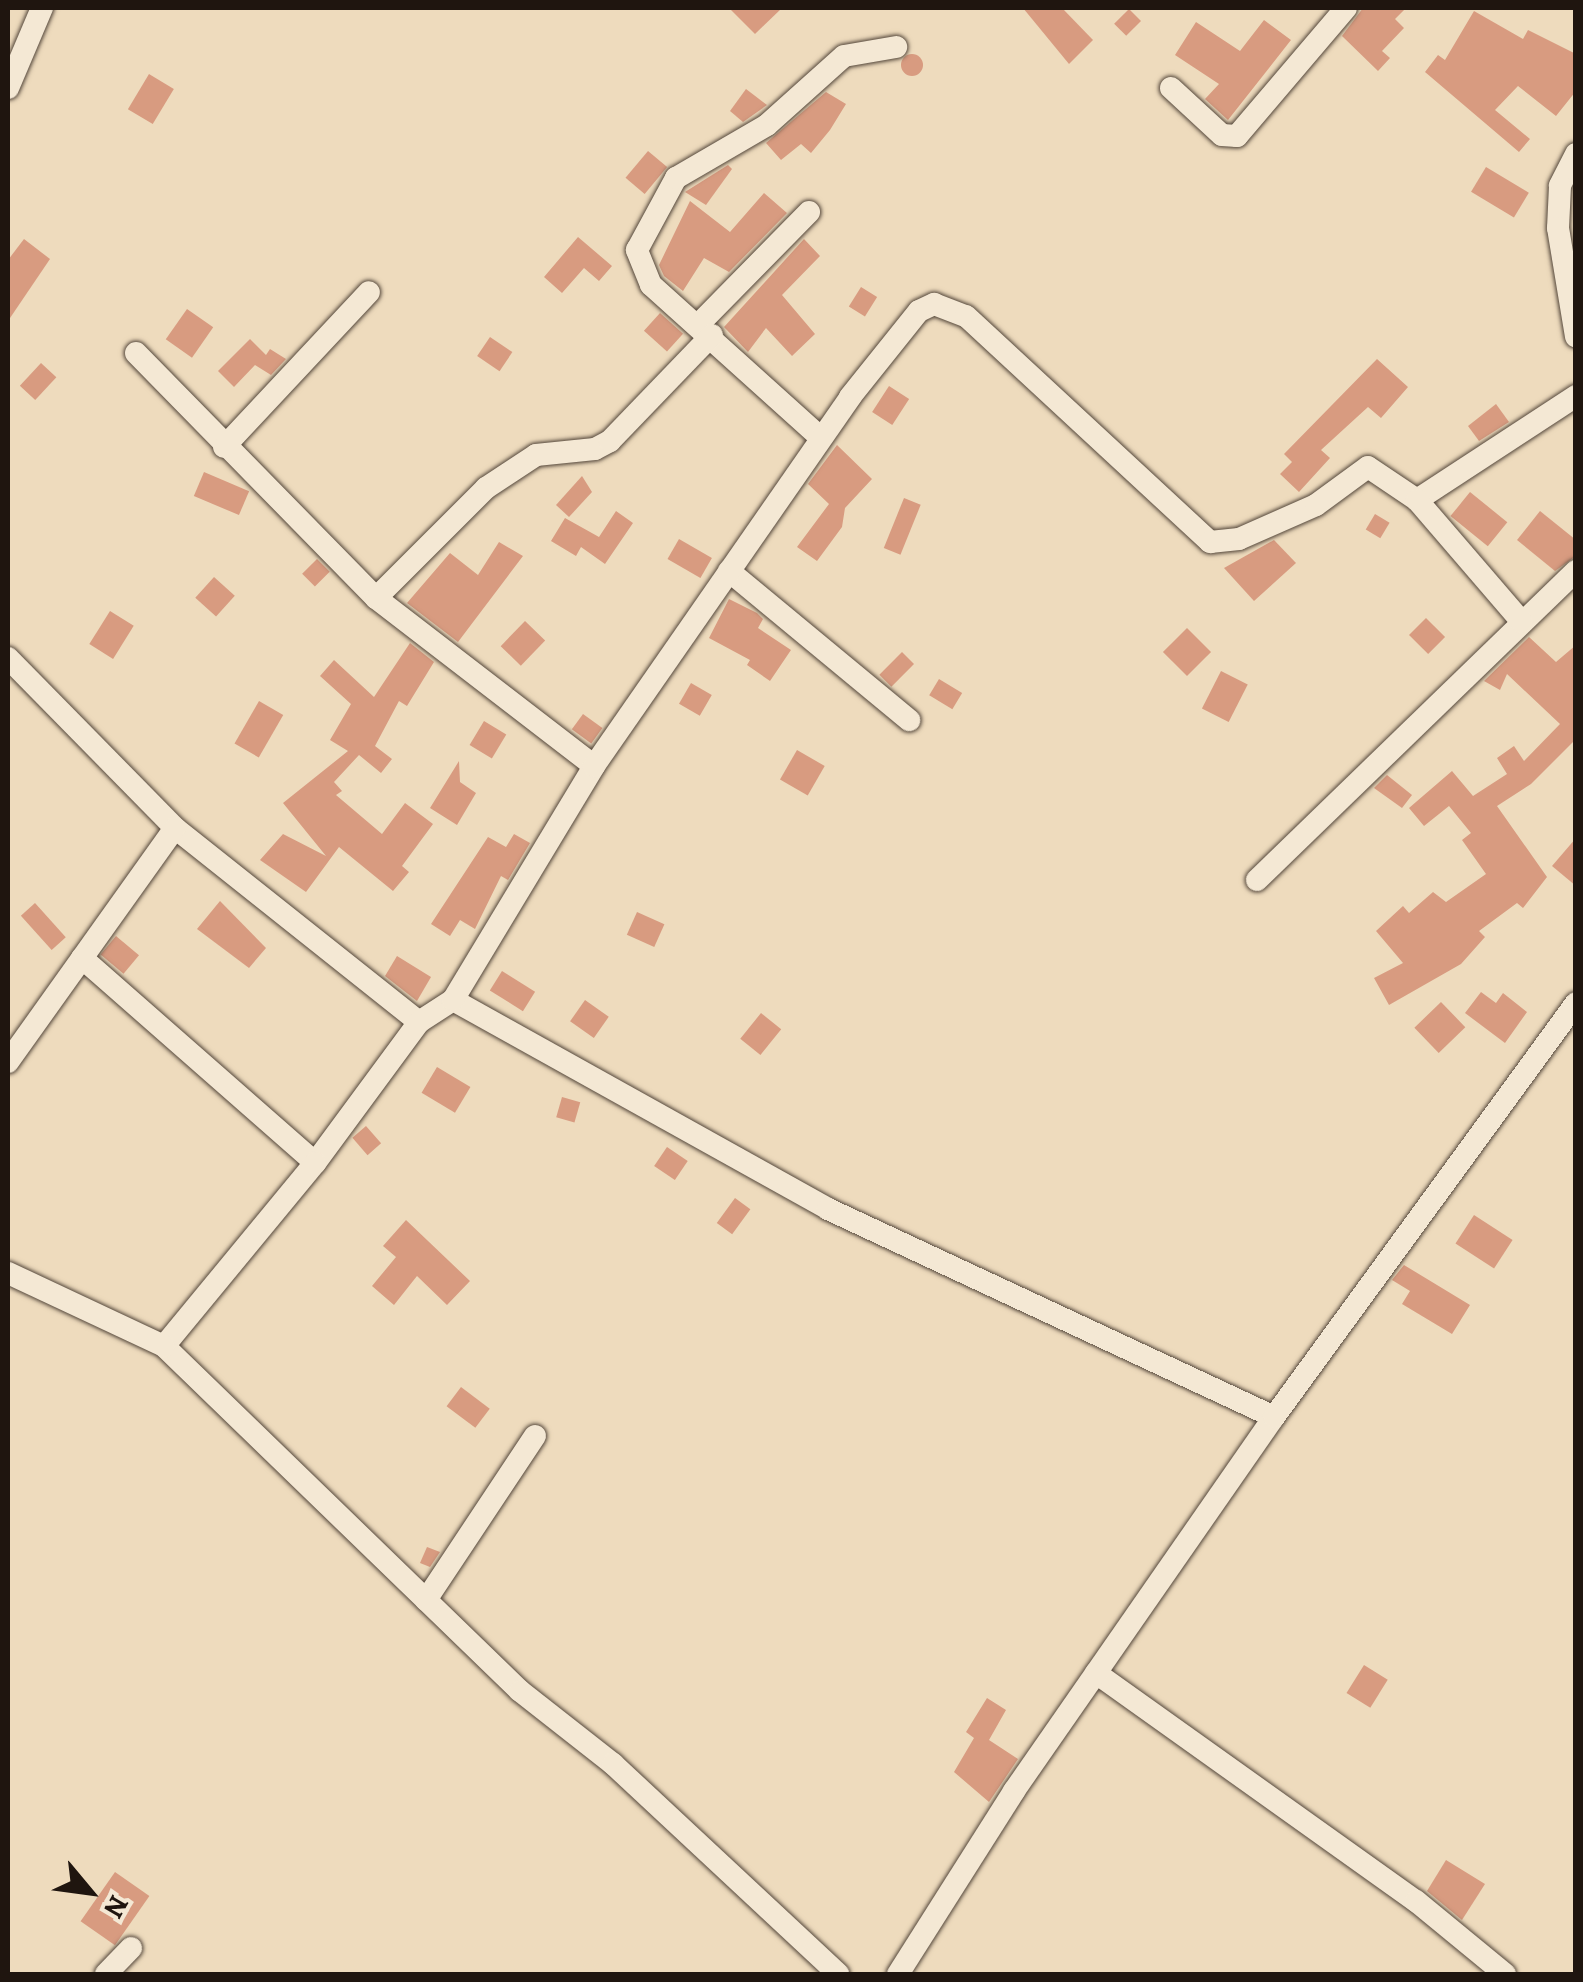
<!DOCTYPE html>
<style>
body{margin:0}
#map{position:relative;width:1583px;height:1982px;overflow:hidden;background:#eedbbd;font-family:Alegreya,serif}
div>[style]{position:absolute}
.building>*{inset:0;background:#d89b80;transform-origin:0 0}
.round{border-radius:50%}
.roads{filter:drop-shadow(0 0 2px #53463a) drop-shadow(0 0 2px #53463a)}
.minor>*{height:22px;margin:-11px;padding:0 11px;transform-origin:11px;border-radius:11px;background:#f4e8d4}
span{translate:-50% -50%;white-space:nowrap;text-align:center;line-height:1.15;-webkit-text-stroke:9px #f4e8d4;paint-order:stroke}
.frame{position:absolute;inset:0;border:10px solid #1f150f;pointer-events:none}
.north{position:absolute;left:40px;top:1842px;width:100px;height:100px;-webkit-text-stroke:8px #f4e8d4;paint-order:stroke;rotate:119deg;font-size:28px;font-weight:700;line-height:40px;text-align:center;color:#1f150f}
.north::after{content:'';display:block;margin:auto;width:35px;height:45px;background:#1f150f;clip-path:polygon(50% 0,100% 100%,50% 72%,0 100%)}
</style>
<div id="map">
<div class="building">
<i style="clip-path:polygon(729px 8px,782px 8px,755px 34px)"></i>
<i style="clip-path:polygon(1023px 8px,1062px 8px,1093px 40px,1069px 64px)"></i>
<i style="clip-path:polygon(1363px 8px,1406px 8px,1395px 19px,1404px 28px,1382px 51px,1390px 58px,1378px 71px,1342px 36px)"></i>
<i style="left:1129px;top:9px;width:17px;height:21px;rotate:45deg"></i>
<i style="clip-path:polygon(1474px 11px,1523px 39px,1528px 30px,1576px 54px,1576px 91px,1556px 116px,1518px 86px,1495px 110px,1530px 139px,1519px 152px,1425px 72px,1438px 55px,1445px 60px)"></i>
<i style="clip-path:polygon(1264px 20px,1291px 40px,1228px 120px,1205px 99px,1219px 84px,1175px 55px,1196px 22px,1240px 51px)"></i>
<i class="round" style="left:901px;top:54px;width:22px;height:22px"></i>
<i style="left:149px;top:74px;width:29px;height:41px;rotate:31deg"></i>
<i style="clip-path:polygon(746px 89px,767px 105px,743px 122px,730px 111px)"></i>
<i style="clip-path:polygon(826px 92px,846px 104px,830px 130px,811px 153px,801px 144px,781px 160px,766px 143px)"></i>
<i style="left:648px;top:151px;width:25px;height:35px;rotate:40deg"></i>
<i style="clip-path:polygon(728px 165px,732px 169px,706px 205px,685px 192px)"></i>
<i style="left:1486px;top:167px;width:50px;height:29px;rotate:31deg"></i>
<i style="clip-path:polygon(764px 193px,787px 213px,729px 272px,704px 258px,683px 291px,664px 276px,659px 265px,690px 201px,730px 232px)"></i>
<i style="clip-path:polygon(578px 237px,612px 266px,599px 281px,584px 268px,562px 293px,544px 277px)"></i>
<i style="clip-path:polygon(24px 239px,50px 259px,8px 321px,8px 260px)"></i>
<i style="clip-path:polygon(804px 239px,820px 256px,782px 295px,815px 334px,792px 356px,766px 328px,748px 352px,724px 327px)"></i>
<i style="left:861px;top:287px;width:19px;height:23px;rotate:32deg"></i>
<i style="left:187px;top:309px;width:32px;height:37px;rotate:35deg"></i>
<i style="left:660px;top:313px;width:31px;height:24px;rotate:42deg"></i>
<i style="left:490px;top:337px;width:27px;height:23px;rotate:34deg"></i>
<i style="clip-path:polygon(250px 339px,266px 355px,270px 349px,286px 359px,271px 375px,255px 365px,234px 387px,218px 371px)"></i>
<i style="clip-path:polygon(1377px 359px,1408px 387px,1381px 418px,1368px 407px,1321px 450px,1330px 458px,1299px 492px,1280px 474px,1292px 462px,1284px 454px)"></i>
<i style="left:41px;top:363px;width:21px;height:31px;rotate:43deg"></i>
<i style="left:889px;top:386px;width:24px;height:31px;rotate:33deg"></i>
<i style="clip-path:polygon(1496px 404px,1509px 422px,1479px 441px,1468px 426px)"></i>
<i style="clip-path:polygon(837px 445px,872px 479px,845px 508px,842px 527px,817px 561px,797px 547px,829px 504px,808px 484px)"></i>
<i style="left:204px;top:472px;width:49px;height:26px;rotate:23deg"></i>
<i style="clip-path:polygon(582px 476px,592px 492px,569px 517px,556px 505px)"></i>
<i style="left:1470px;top:492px;width:48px;height:31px;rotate:39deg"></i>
<i style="left:904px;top:498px;width:18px;height:54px;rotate:22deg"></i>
<i style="clip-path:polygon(616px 511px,633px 523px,605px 564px,581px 547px,576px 556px,551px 541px,565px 518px,599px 537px)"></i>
<i style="clip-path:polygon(1540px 511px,1576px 540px,1576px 556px,1555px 571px,1517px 540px)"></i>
<i style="left:1375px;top:514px;width:17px;height:18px;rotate:31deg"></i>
<i style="left:679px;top:539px;width:38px;height:23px;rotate:30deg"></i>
<i style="clip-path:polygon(1274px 540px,1296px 563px,1254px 601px,1224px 568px)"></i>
<i style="clip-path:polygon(499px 542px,523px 556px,458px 642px,407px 603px,450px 553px,478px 575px)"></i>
<i style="left:317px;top:559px;width:18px;height:21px;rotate:45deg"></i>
<i style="left:214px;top:577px;width:28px;height:28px;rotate:42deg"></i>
<i style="clip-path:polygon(729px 599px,757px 613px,763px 619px,758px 628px,791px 650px,770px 681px,747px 665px,750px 660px,709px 638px)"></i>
<i style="left:110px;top:611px;width:28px;height:39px;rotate:32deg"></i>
<i style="left:1426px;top:618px;width:27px;height:24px;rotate:45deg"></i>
<i style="left:525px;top:621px;width:28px;height:35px;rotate:44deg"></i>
<i style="left:1187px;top:628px;width:34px;height:34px;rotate:45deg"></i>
<i style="clip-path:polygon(1529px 637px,1556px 662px,1576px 645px,1576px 739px,1531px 784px,1497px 806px,1547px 877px,1523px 908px,1517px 903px,1479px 931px,1485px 937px,1461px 964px,1389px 1005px,1374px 978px,1403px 963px,1376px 931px,1403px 906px,1409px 913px,1433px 892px,1446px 902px,1486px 874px,1462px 840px,1471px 833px,1449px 806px,1424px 826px,1409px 808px,1452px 771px,1473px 796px,1507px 774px,1497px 758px,1514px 746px,1524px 761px,1560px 724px,1507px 674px,1500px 690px,1484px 681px)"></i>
<i style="clip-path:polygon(410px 643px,434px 662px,407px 706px,399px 701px,375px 746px,392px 759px,381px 773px,359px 755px,334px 782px,342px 791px,336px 795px,382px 834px,405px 803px,433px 824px,402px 866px,409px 872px,393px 891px,339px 847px,306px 892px,260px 860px,283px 834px,326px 856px,283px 803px,348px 751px,330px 740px,351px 704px,320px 676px,334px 660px,374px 697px)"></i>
<i style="left:902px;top:652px;width:17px;height:32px;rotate:45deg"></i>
<i style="left:1221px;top:671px;width:30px;height:42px;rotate:27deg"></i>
<i style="left:939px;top:679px;width:27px;height:19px;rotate:31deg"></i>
<i style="left:691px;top:683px;width:24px;height:24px;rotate:30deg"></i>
<i style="left:259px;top:701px;width:28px;height:49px;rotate:30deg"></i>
<i style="left:583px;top:714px;width:24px;height:19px;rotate:36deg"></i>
<i style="left:484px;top:721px;width:26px;height:28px;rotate:31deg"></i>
<i style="left:797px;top:750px;width:32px;height:34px;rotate:30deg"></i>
<i style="clip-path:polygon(459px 761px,460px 782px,476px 793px,457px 825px,430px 808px)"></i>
<i style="clip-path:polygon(1387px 775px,1412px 795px,1402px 808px,1374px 788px)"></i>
<i style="clip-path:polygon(514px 834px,530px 843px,508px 880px,501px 876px,475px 929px,460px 920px,450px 936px,431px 924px,488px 837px,506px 847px)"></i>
<i style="clip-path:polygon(1576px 838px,1576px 886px,1552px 866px)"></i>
<i style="clip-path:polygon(220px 901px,266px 948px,249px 968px,197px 929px)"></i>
<i style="left:35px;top:903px;width:46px;height:19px;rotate:48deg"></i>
<i style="left:637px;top:912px;width:30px;height:25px;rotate:24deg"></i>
<i style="left:116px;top:936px;width:30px;height:24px;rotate:40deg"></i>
<i style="clip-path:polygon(397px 956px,431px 977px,417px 1001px,385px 976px)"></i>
<i style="left:502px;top:971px;width:39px;height:23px;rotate:32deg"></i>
<i style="clip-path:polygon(1481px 992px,1496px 1003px,1503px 993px,1527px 1012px,1505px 1043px,1465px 1013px)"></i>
<i style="left:585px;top:1000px;width:29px;height:26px;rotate:35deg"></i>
<i style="left:1441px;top:1002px;width:35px;height:37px;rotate:46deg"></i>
<i style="left:761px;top:1013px;width:26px;height:33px;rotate:39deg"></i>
<i style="left:437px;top:1067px;width:39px;height:30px;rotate:31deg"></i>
<i style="left:562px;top:1097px;width:19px;height:21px;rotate:16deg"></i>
<i style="left:366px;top:1126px;width:23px;height:18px;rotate:49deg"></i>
<i style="left:667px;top:1147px;width:25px;height:23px;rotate:34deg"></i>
<i style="left:735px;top:1198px;width:19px;height:31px;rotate:36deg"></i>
<i style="left:1474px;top:1215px;width:46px;height:34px;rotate:33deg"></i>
<i style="clip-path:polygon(406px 1220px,470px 1281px,447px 1305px,417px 1276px,394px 1305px,372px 1286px,396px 1257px,383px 1246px)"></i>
<i style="clip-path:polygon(1404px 1265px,1470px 1305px,1452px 1334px,1402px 1304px,1410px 1291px,1392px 1280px)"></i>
<i style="left:461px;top:1387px;width:36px;height:24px;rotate:37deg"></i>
<i style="clip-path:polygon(427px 1547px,440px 1552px,430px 1567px,420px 1563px)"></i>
<i style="left:1364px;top:1665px;width:28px;height:33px;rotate:32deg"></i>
<i style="clip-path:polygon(987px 1698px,1006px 1710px,989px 1740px,1018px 1759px,989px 1802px,954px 1772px,974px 1738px,966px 1732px)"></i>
<i style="clip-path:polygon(1446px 1860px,1485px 1884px,1462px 1920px,1427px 1891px)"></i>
<i style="left:115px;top:1872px;width:42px;height:60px;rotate:35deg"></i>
</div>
<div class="roads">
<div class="minor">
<i style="left:8px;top:88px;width:87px;rotate:-67deg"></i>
<i style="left:1171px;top:88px;width:69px;rotate:42.7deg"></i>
<i style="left:1222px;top:135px;width:15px;rotate:4deg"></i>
<i style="left:1237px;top:136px;width:168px;rotate:-49.6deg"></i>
<i style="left:1576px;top:154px;width:36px;rotate:117deg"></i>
<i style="left:1560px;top:186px;width:42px;rotate:92.7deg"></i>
<i style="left:1558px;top:228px;width:110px;rotate:80.6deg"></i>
<i style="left:699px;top:324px;width:157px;rotate:-45.5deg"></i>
<i style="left:136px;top:353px;width:343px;rotate:45.6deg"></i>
<i style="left:376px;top:598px;width:275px;rotate:37.6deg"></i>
<i style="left:821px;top:438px;width:229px;rotate:-138deg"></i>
<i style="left:651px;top:285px;width:38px;rotate:-112deg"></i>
<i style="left:637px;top:250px;width:82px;rotate:-61.6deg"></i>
<i style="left:676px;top:178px;width:105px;rotate:-30.2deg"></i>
<i style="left:767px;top:125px;width:103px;rotate:-41.9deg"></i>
<i style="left:844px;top:56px;width:53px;rotate:-9.8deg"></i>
<i style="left:224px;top:447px;width:212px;rotate:-46.9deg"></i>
<i style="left:1417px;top:500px;width:190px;rotate:-33.2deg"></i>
<i style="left:729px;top:571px;width:234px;rotate:39.6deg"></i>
<i style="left:376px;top:598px;width:156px;rotate:-45deg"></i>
<i style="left:486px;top:488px;width:60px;rotate:-33.4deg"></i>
<i style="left:536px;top:455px;width:59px;rotate:-5.8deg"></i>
<i style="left:595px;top:449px;width:17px;rotate:-28deg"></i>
<i style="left:610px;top:441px;width:147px;rotate:-46.1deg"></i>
<i style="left:8px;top:658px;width:238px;rotate:45.5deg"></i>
<i style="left:175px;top:828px;width:312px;rotate:38.5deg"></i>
<i style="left:419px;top:1022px;width:40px;rotate:-32.9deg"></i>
<i style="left:453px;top:1000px;width:429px;rotate:29.1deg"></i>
<i style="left:828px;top:1209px;width:492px;rotate:25deg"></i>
<i style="left:1257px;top:880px;width:444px;rotate:-44.1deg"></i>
<i style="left:82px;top:958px;width:310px;rotate:41.3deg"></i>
<i style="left:453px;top:1000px;width:273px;rotate:-58.9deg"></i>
<i style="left:594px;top:766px;width:449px;rotate:-55.2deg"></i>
<i style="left:850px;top:397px;width:110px;rotate:-51.3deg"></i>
<i style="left:919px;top:311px;width:17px;rotate:-25deg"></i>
<i style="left:934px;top:304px;width:34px;rotate:21deg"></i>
<i style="left:966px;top:316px;width:333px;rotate:42.8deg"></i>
<i style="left:1210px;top:542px;width:29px;rotate:-6deg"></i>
<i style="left:1239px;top:539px;width:84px;rotate:-23.8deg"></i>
<i style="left:1316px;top:505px;width:64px;rotate:-36.2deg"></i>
<i style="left:1368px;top:467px;width:59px;rotate:34deg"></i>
<i style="left:1417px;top:500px;width:160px;rotate:49.3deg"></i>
<i style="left:419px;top:1022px;width:175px;rotate:126.4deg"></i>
<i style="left:315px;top:1163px;width:237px;rotate:129.5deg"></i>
<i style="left:164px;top:1346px;width:496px;rotate:44.1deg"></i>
<i style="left:520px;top:1691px;width:118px;rotate:38.1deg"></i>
<i style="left:613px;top:1764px;width:308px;rotate:43deg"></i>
<i style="left:8px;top:1062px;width:287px;rotate:-54.5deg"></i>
<i style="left:8px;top:1273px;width:172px;rotate:25.1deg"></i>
<i style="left:426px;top:1600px;width:197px;rotate:-56.4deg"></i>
<i style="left:1096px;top:1673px;width:393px;rotate:35.5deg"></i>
<i style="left:1416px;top:1901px;width:115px;rotate:39.4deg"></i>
<i style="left:106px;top:1974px;width:36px;rotate:-46deg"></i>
<i style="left:898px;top:1974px;width:217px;rotate:-57.6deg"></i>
<i style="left:1014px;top:1791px;width:455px;rotate:-55.2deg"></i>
<i style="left:1274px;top:1417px;width:512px;rotate:-53.89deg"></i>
</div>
</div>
<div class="frame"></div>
<div class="north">N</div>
</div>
